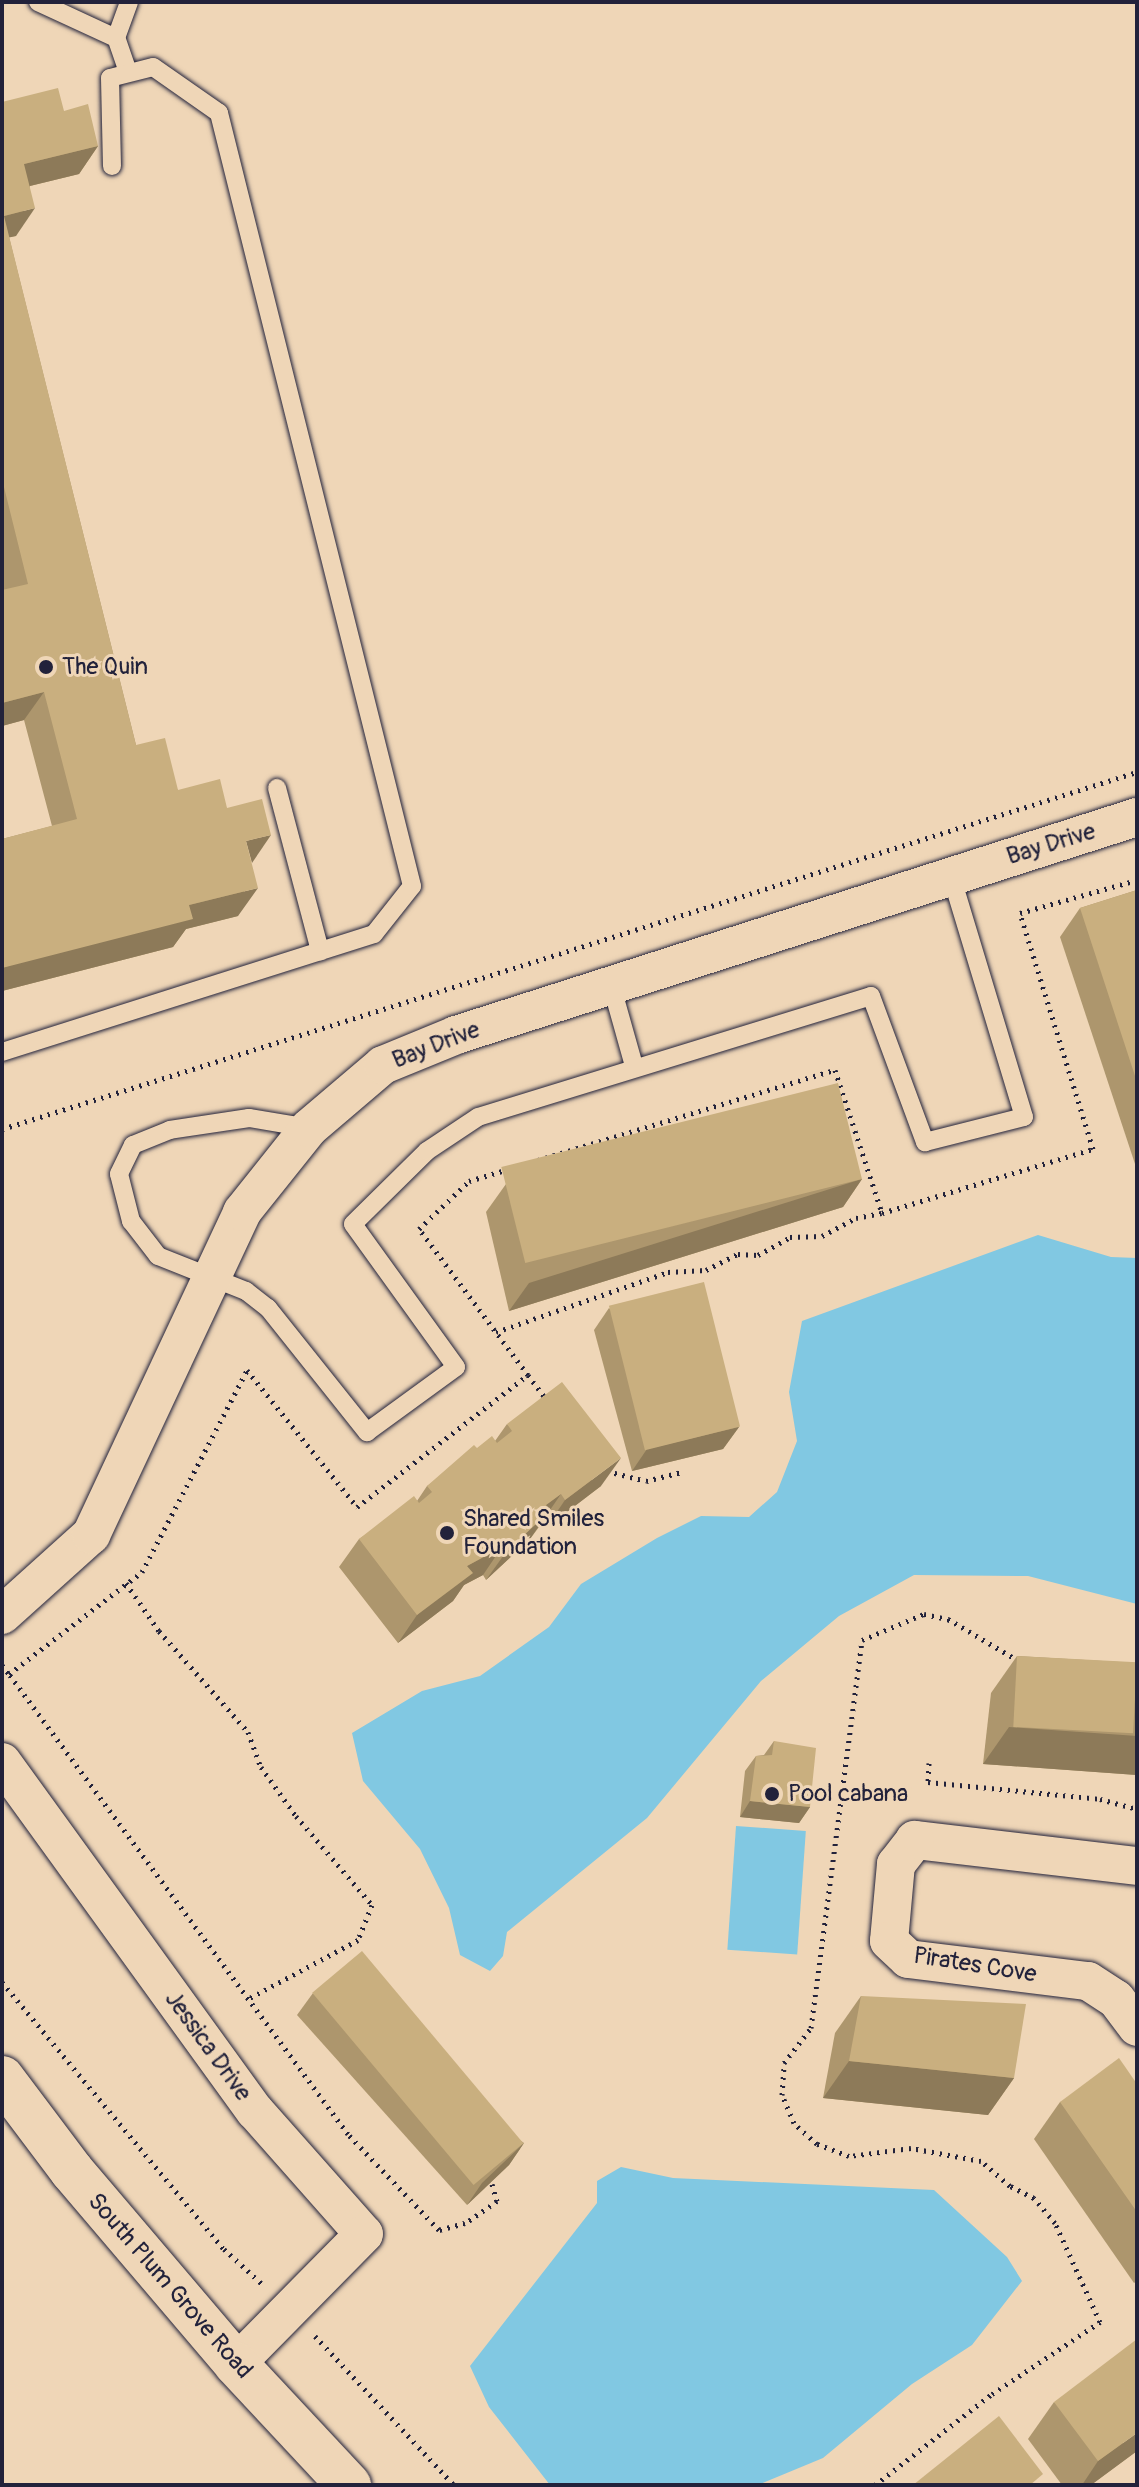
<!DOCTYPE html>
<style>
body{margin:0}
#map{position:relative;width:1139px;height:2487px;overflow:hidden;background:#efd6b7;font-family:Pangolin,sans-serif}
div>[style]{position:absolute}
.water>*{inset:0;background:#81c8e2;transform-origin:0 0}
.path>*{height:5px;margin-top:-2.5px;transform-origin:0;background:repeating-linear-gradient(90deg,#22223b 0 2px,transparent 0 8px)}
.roads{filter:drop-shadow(0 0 2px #22223b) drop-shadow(0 0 2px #22223b)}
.lane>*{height:18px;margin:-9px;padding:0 9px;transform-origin:9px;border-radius:9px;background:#efd6b7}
.street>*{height:38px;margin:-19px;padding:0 19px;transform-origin:19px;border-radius:19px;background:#efd6b7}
.secondary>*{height:44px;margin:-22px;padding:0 22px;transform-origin:22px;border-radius:22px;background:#efd6b7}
.wall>*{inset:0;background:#ad966d}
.shaded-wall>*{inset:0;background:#8d7a59}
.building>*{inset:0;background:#c9af7f;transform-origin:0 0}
.dots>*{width:22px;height:22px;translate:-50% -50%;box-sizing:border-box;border:4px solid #efd6b7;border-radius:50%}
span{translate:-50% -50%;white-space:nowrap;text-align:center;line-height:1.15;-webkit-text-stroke:6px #efd6b7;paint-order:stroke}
.poi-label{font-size:24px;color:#22223b}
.left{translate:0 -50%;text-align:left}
.street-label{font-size:24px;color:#22223b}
.frame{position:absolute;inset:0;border:4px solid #22223b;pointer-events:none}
</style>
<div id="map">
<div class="water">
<i style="clip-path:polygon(1038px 1235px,1111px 1257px,1137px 1258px,1137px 1604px,1028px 1576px,914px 1575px,839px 1616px,761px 1681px,647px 1818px,507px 1932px,503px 1956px,490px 1971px,460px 1955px,449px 1908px,420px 1849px,363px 1781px,352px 1733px,422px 1691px,480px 1676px,549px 1627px,581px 1584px,657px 1538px,701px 1516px,749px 1517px,777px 1492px,797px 1441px,789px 1392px,802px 1321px)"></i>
<i style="left:736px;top:1826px;width:70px;height:124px;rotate:4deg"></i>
<i style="clip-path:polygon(621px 2167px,673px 2178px,934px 2190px,1007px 2257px,1022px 2281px,972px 2345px,912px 2384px,823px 2458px,758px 2485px,550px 2485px,489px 2407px,470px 2366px,597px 2203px,597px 2181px)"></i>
</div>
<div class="path">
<i style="left:2px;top:1129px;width:1190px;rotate:-17.46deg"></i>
<i style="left:496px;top:1332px;width:182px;rotate:-19.2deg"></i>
<i style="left:668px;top:1272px;width:38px;rotate:-3deg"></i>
<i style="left:706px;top:1270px;width:36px;rotate:-27deg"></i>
<i style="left:738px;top:1254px;width:20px;rotate:3deg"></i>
<i style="left:758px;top:1255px;width:37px;rotate:-29deg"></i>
<i style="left:790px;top:1237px;width:32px;rotate:-2deg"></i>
<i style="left:822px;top:1236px;width:38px;rotate:-28deg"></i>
<i style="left:856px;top:1218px;width:26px;rotate:-11deg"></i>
<i style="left:528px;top:1375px;width:31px;rotate:53deg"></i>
<i style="left:607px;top:1471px;width:40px;rotate:14.4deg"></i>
<i style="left:646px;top:1481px;width:37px;rotate:-14deg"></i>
<i style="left:126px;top:1583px;width:58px;rotate:55.5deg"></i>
<i style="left:159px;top:1631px;width:135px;rotate:48.6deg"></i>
<i style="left:248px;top:1732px;width:37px;rotate:70deg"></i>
<i style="left:261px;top:1767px;width:60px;rotate:54.5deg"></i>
<i style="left:296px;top:1816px;width:117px;rotate:49.5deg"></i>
<i style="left:372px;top:1905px;width:38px;rotate:112deg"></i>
<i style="left:358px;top:1940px;width:125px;rotate:151.8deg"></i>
<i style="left:2px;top:1665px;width:11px;rotate:52deg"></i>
<i style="left:929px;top:1763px;width:19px;rotate:93deg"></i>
<i style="left:928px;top:1782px;width:173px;rotate:5.6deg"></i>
<i style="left:1100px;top:1799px;width:38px;rotate:15deg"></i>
<i style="left:2px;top:1982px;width:347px;rotate:50.3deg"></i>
<i style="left:224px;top:2249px;width:52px;rotate:42.6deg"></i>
<i style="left:492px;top:2184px;width:18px;rotate:74deg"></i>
<i style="left:497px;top:2201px;width:39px;rotate:145deg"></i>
<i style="left:465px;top:2223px;width:27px;rotate:165deg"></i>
<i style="left:439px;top:2230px;width:132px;rotate:-133.5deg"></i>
<i style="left:348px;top:2134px;width:571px;rotate:-126.39deg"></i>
<i style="left:9px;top:1674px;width:168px;rotate:-37.5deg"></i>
<i style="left:142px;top:1572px;width:228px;rotate:-62.5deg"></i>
<i style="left:247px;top:1370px;width:176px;rotate:51.2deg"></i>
<i style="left:357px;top:1507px;width:216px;rotate:-37.7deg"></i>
<i style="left:528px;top:1375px;width:182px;rotate:-126.7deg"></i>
<i style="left:419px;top:1229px;width:69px;rotate:-43.8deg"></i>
<i style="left:469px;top:1181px;width:382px;rotate:-16.9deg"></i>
<i style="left:835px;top:1070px;width:151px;rotate:71.8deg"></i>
<i style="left:882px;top:1213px;width:220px;rotate:-16.9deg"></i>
<i style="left:1093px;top:1149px;width:247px;rotate:-107.2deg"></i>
<i style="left:1020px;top:913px;width:122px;rotate:-15.8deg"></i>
<i style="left:315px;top:2336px;width:204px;rotate:47deg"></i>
<i style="left:875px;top:2485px;width:148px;rotate:-37.9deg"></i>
<i style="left:992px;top:2394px;width:130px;rotate:-33.7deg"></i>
<i style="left:1100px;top:2322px;width:109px;rotate:-114.4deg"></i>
<i style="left:1055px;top:2223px;width:33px;rotate:-130deg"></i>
<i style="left:1034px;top:2198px;width:27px;rotate:-153deg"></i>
<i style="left:1010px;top:2186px;width:38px;rotate:-139deg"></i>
<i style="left:981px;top:2161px;width:71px;rotate:-169.5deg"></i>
<i style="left:911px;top:2148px;width:63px;rotate:172.6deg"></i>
<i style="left:849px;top:2156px;width:34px;rotate:-159deg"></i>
<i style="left:817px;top:2144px;width:31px;rotate:-138deg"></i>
<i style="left:794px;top:2123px;width:30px;rotate:-113deg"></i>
<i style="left:782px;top:2095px;width:32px;rotate:-86deg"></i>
<i style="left:784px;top:2063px;width:44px;rotate:-52.4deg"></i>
<i style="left:811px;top:2028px;width:391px;rotate:-82.5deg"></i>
<i style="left:862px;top:1640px;width:67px;rotate:-22.8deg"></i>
<i style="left:924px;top:1614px;width:25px;rotate:12deg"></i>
<i style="left:948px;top:1619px;width:82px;rotate:30.6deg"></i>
</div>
<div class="roads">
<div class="lane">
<i style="left:38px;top:2px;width:86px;rotate:24.8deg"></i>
<i style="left:128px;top:72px;width:36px;rotate:-109deg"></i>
<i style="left:116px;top:38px;width:38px;rotate:-70deg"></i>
<i style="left:277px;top:788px;width:169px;rotate:75.2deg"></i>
<i style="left:611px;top:984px;width:85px;rotate:74.3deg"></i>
<i style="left:2px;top:1052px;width:390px;rotate:-17.6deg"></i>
<i style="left:374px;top:934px;width:61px;rotate:-51.6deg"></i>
<i style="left:412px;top:886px;width:797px;rotate:-104.02deg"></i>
<i style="left:219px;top:113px;width:80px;rotate:-145.1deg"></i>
<i style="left:153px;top:67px;width:44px;rotate:165.7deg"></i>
<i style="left:110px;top:78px;width:88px;rotate:88.7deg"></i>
<i style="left:309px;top:1128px;width:61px;rotate:-170.5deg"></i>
<i style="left:249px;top:1118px;width:80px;rotate:171.4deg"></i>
<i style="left:170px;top:1130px;width:40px;rotate:158deg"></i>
<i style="left:133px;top:1145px;width:32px;rotate:116deg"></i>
<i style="left:119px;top:1174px;width:49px;rotate:75.7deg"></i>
<i style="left:131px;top:1221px;width:44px;rotate:52.4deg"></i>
<i style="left:158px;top:1256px;width:95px;rotate:21.7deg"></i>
<i style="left:246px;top:1291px;width:28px;rotate:38deg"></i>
<i style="left:268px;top:1308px;width:159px;rotate:51.4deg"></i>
<i style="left:367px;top:1432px;width:110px;rotate:-36.1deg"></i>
<i style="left:456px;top:1367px;width:176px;rotate:-125.8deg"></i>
<i style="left:353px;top:1224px;width:104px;rotate:-44.6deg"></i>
<i style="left:427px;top:1151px;width:61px;rotate:-33.7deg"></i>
<i style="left:478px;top:1117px;width:411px;rotate:-17.1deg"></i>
<i style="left:871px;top:996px;width:156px;rotate:69.7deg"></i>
<i style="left:925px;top:1142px;width:102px;rotate:-14.2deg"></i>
<i style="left:1024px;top:1117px;width:253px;rotate:-106.8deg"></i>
</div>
<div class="street">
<i style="left:2px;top:1615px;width:120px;rotate:-42deg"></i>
<i style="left:91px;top:1535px;width:357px;rotate:-64.9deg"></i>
<i style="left:242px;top:1212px;width:107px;rotate:-51.4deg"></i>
<i style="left:309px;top:1128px;width:97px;rotate:-40.4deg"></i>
<i style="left:383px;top:1065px;width:79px;rotate:-22.3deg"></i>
<i style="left:456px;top:1035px;width:715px;rotate:-17.75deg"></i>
<i style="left:2px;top:1762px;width:431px;rotate:54.1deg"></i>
<i style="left:255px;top:2111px;width:164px;rotate:48.5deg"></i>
<i style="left:364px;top:2234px;width:182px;rotate:134.6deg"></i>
<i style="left:1137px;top:1866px;width:224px;rotate:-173.3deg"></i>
<i style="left:915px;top:1840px;width:31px;rotate:128deg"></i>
<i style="left:896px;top:1864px;width:77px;rotate:95.2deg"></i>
<i style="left:889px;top:1941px;width:26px;rotate:43deg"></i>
<i style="left:908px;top:1959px;width:181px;rotate:7deg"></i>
<i style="left:1088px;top:1981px;width:33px;rotate:33deg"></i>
<i style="left:1116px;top:1999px;width:35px;rotate:53deg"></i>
</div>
<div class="secondary">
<i style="left:2px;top:2078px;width:116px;rotate:53deg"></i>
<i style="left:72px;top:2171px;width:253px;rotate:49.6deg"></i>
<i style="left:236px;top:2364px;width:166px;rotate:47deg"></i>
</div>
</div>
<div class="wall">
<i style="clip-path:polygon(2px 102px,64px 111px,98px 146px,79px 174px,30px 186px,16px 236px,9px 237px,136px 745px,178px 790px,227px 808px,251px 863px,238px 916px,186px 929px,173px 947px,2px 991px,2px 839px,52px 826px,24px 720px,2px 726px,2px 590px,3px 590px,2px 585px)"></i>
<i style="clip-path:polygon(1137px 890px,1137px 1170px,1060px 937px,1080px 908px)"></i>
<i style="clip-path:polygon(862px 1179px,843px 1207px,509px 1311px,486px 1212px,506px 1184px)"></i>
<i style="clip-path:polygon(609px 1308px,739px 1427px,723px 1449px,632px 1471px,594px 1330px)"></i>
<i style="clip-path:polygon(507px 1424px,601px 1486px,546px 1528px,542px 1523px,530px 1539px,486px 1580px,483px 1575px,464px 1585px,453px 1601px,398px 1643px,339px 1567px,359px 1539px,417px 1501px,427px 1486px,495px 1441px)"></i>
<i style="clip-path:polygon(1017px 1656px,1137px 1663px,1137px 1775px,983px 1764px,991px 1693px)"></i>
<i style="clip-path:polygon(774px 1741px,810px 1807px,799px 1823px,740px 1817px,745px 1771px,756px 1756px,764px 1755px)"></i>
<i style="clip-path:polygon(313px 1993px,524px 2143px,509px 2165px,467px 2205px,297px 2015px)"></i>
<i style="clip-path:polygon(861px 1996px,1014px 2078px,988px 2115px,823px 2098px,835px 2033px)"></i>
<i style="clip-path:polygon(1137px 2084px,1137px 2281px,1134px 2283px,1034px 2139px,1060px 2102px)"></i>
<i style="clip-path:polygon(1054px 2402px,1137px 2451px,1091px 2485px,1062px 2485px,1028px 2439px)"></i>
</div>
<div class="shaded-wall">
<i style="clip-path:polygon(98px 146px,79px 174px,5px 192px,24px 164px)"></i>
<i style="clip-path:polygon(35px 208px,16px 236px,2px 239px,4px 216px)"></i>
<i style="clip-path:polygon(44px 692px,24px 720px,2px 726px,2px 703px)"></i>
<i style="clip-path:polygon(271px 835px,252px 863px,246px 841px)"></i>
<i style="clip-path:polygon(258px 888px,238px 916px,186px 929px,173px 947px,2px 991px,2px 968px,189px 905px)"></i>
<i style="clip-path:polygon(862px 1179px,843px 1207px,509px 1311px,529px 1283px)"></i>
<i style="clip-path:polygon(739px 1427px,723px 1449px,632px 1471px,647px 1449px)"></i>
<i style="clip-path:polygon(621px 1458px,601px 1486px,546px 1528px,565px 1500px)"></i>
<i style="clip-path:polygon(561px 1494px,530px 1539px,486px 1580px,506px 1552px,546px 1505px)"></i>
<i style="clip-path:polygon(502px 1547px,483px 1575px,464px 1585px,453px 1601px,398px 1643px,417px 1615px,467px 1566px)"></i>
<i style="clip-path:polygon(1009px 1727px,1137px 1736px,1137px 1775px,983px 1764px)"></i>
<i style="clip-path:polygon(750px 1801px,810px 1807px,799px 1823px,740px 1817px)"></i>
<i style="clip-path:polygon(849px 2061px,1014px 2078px,988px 2115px,823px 2098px)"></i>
<i style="clip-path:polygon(524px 2143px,509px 2165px,467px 2205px,482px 2183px)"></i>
<i style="clip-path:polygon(1137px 2433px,1137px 2451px,1091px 2485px,1082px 2485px,1098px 2461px)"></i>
</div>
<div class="building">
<i style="clip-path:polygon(58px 88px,64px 111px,88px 104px,98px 146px,24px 164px,35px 208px,4px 216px,136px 745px,165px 738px,178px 790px,220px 779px,227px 808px,262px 799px,271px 835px,246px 841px,258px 888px,189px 905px,193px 919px,2px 968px,2px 839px,77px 819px,44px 692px,2px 703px,2px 590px,28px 584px,2px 479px,2px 102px)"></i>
<i style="clip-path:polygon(1137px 890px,1137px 1082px,1080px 908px)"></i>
<i style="left:838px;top:1083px;width:99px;height:347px;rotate:76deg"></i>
<i style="left:704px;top:1282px;width:149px;height:98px;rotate:76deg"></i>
<i style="clip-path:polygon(562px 1382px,621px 1458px,565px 1500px,561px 1494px,546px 1505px,550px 1511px,506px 1552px,502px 1547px,467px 1566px,473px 1573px,417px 1615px,359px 1539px,414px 1496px,419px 1503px,432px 1492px,427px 1486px,474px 1445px,477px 1448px,492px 1436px,497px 1443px,512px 1431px,507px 1424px)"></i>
<i style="left:1017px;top:1656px;width:120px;height:71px;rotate:3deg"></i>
<i style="clip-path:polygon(774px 1741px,816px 1748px,810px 1807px,750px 1801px,756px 1756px,772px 1755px)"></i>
<i style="left:362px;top:1951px;width:251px;height:65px;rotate:50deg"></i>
<i style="clip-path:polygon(861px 1996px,1026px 2004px,1014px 2078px,849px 2061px)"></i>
<i style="clip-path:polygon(1119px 2058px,1137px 2084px,1137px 2212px,1060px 2102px)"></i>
<i style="clip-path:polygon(1137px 2339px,1137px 2433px,1098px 2461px,1054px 2402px)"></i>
<i style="clip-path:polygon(999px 2416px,1043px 2474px,1030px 2485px,913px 2485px)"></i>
</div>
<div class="dots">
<i style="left:46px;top:667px;background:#22223b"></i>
<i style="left:447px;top:1533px;background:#22223b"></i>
<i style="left:772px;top:1794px;background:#22223b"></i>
</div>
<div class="poi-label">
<span class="left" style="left:62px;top:667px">The Quin</span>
<span class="left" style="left:463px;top:1533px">Shared Smiles<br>Foundation</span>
<span class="left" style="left:788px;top:1794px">Pool cabana</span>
</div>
<div class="street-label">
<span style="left:1051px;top:844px;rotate:-17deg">Bay Drive</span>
<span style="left:436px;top:1045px;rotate:-21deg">Bay Drive</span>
<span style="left:975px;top:1965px;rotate:9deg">Pirates Cove</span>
<span style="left:208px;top:2046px;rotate:54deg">Jessica Drive</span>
<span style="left:170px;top:2286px;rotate:49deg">South Plum Grove Road</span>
</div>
<div class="frame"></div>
</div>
